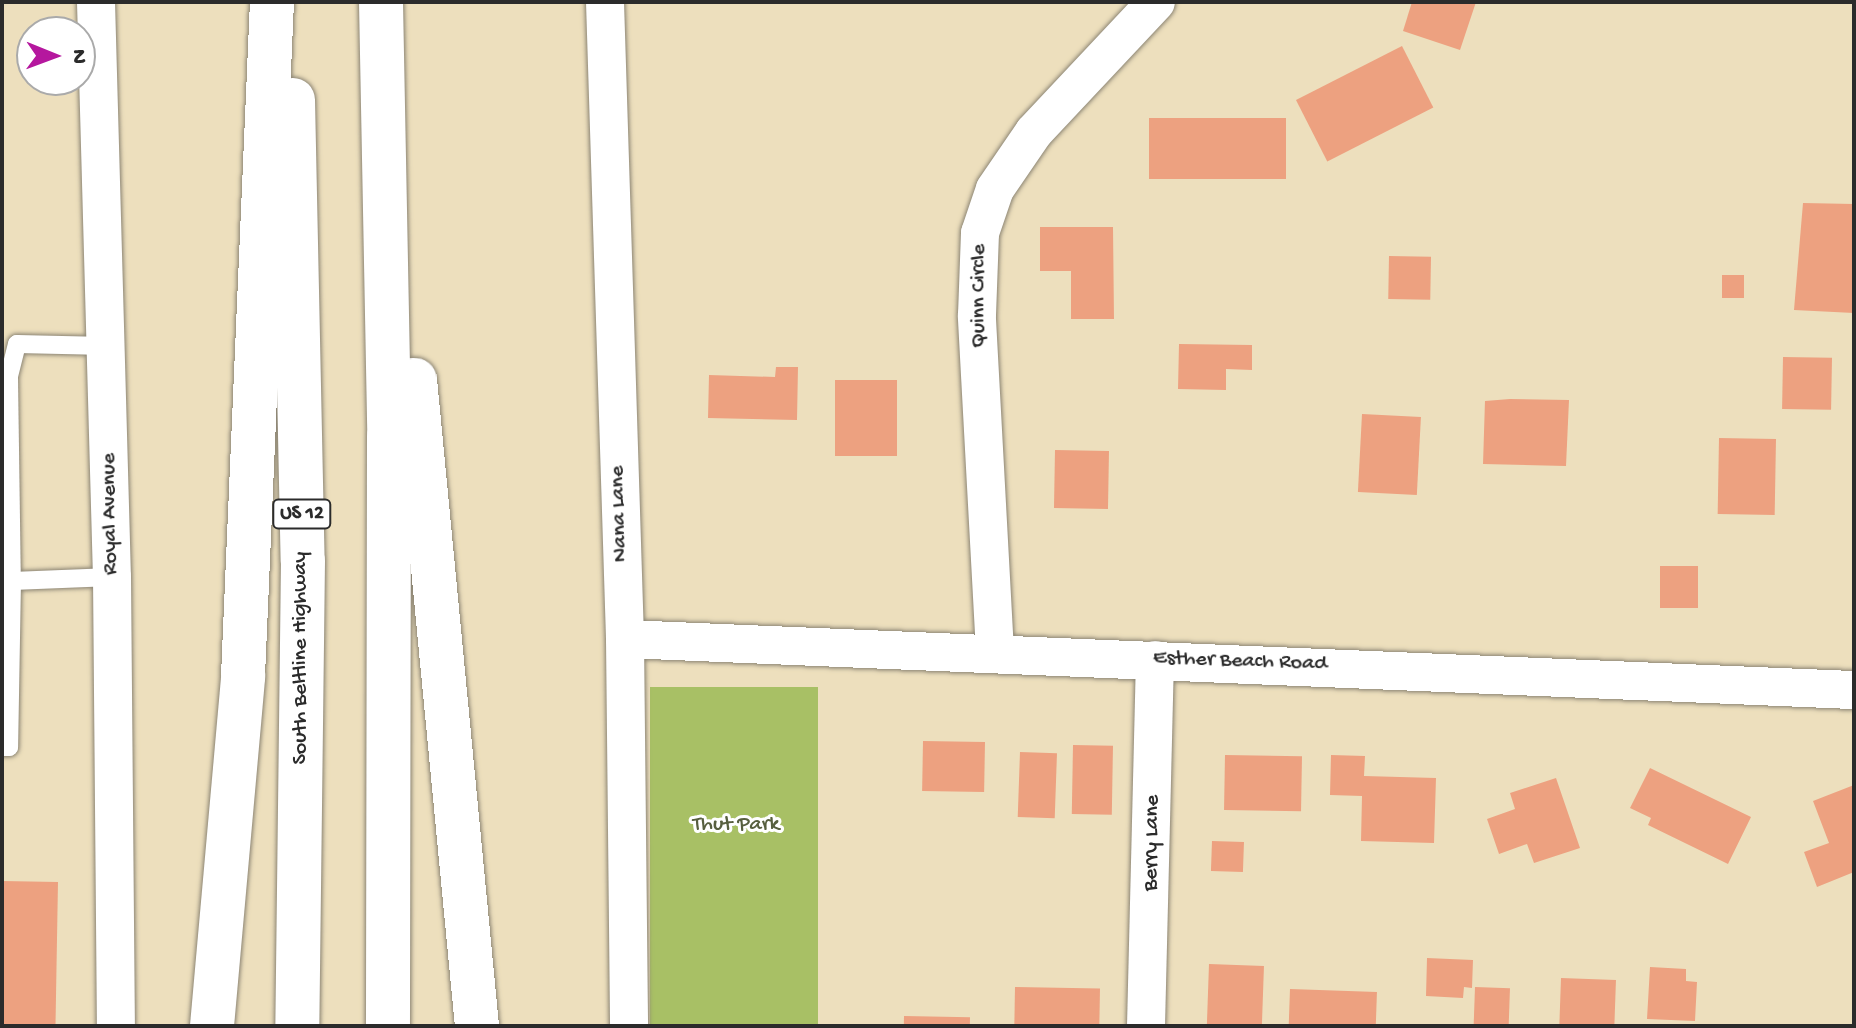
<!DOCTYPE html>
<style>
body{margin:0}
#map{position:relative;width:1856px;height:1028px;overflow:hidden;background:#eddfbd;font-family:"Gochi Hand",sans-serif}
div>[style]{position:absolute}
.green>*{inset:0;background:#a8c065;transform-origin:0 0}
.building>*{inset:0;background:#eda180;transform-origin:0 0}
.roads{filter:drop-shadow(0 0 2px #8c8574) drop-shadow(0 0 2px #8c8574)}
.service>*{height:18px;margin:-9px;padding:0 9px;transform-origin:9px;border-radius:9px;background:#fff}
.minor>*{height:38px;margin:-19px;padding:0 19px;transform-origin:19px;border-radius:19px;background:#fff}
.motorway>*{height:44px;margin:-22px;padding:0 22px;transform-origin:22px;border-radius:22px;background:#fff}
span{translate:-50% -50%;white-space:nowrap;text-align:center;line-height:1.15;-webkit-text-stroke:6px #fff;paint-order:stroke}
.shield-label span{padding:2px 6px;background:#fff;border:2px solid;border-radius:6px;-webkit-text-stroke-width:0}
.shield-label{font-size:20px;color:#2b2b2b;font-weight:700}
.street-label{font-size:22px;color:#2b2b2b}
.park-label{font-size:22px;color:#575f3f}
.frame{position:absolute;inset:0;border:4px solid #2b2b2b;pointer-events:none}
.north{position:absolute;left:16px;top:16px;width:80px;height:80px;box-sizing:border-box;background:#fff;border:2px solid #aaa;border-radius:50%;rotate:91deg;font-size:22px;font-weight:700;line-height:32px;text-align:center;color:#2b2b2b}
.north::after{content:'';display:block;margin:auto;width:28px;height:36px;background:#b5179e;clip-path:polygon(50% 0,100% 100%,50% 72%,0 100%)}
</style>
<div id="map">
<div class="green">
<i style="left:650px;top:687px;width:168px;height:339px"></i>
</div>
<div class="building">
<i style="clip-path:polygon(1412px 2px,1476px 2px,1460px 50px,1403px 31px)"></i>
<i style="left:1402px;top:46px;width:69px;height:119px;rotate:63deg"></i>
<i style="left:1149px;top:118px;width:137px;height:61px"></i>
<i style="clip-path:polygon(1803px 203px,1854px 204px,1854px 313px,1794px 310px)"></i>
<i style="clip-path:polygon(1040px 227px,1113px 227px,1114px 319px,1071px 319px,1071px 271px,1040px 271px)"></i>
<i style="left:1389px;top:256px;width:42px;height:43px;rotate:1deg"></i>
<i style="left:1722px;top:275px;width:22px;height:23px"></i>
<i style="clip-path:polygon(1179px 344px,1252px 345px,1252px 370px,1226px 369px,1226px 390px,1178px 389px)"></i>
<i style="left:1783px;top:357px;width:49px;height:52px;rotate:1deg"></i>
<i style="clip-path:polygon(776px 367px,798px 367px,797px 420px,708px 418px,709px 375px,775px 377px)"></i>
<i style="left:835px;top:380px;width:62px;height:76px"></i>
<i style="clip-path:polygon(1510px 399px,1569px 400px,1566px 466px,1483px 464px,1485px 401px)"></i>
<i style="left:1362px;top:414px;width:59px;height:78px;rotate:3deg"></i>
<i style="left:1719px;top:438px;width:57px;height:76px;rotate:1deg"></i>
<i style="left:1055px;top:450px;width:54px;height:58px;rotate:1deg"></i>
<i style="left:1660px;top:566px;width:38px;height:42px"></i>
<i style="left:923px;top:741px;width:62px;height:50px;rotate:1deg"></i>
<i style="left:1073px;top:745px;width:40px;height:69px;rotate:1deg"></i>
<i style="left:1020px;top:752px;width:37px;height:65px;rotate:2deg"></i>
<i style="left:1225px;top:755px;width:77px;height:55px;rotate:1deg"></i>
<i style="clip-path:polygon(1331px 755px,1365px 756px,1364px 776px,1436px 778px,1434px 843px,1361px 841px,1362px 796px,1330px 795px)"></i>
<i style="clip-path:polygon(1650px 768px,1751px 817px,1728px 864px,1648px 825px,1651px 818px,1630px 808px)"></i>
<i style="clip-path:polygon(1556px 778px,1580px 848px,1534px 863px,1527px 844px,1499px 854px,1487px 819px,1515px 809px,1510px 793px)"></i>
<i style="clip-path:polygon(1854px 785px,1854px 872px,1817px 887px,1804px 852px,1829px 843px,1813px 801px)"></i>
<i style="left:1212px;top:841px;width:32px;height:30px;rotate:2deg"></i>
<i style="left:2px;top:881px;width:56px;height:145px;rotate:1deg"></i>
<i style="clip-path:polygon(1427px 958px,1473px 960px,1472px 988px,1464px 987px,1463px 998px,1426px 996px)"></i>
<i style="left:1209px;top:964px;width:55px;height:61px;rotate:2deg"></i>
<i style="clip-path:polygon(1650px 967px,1686px 969px,1686px 981px,1697px 982px,1695px 1021px,1647px 1019px)"></i>
<i style="left:1561px;top:978px;width:55px;height:48px;rotate:2deg"></i>
<i style="left:1015px;top:987px;width:85px;height:39px;rotate:1deg"></i>
<i style="left:1475px;top:987px;width:35px;height:39px;rotate:2deg"></i>
<i style="left:1290px;top:989px;width:87px;height:37px;rotate:2deg"></i>
<i style="left:904px;top:1016px;width:66px;height:10px;rotate:1deg"></i>
</div>
<div class="roads">
<div class="service">
<i style="left:107px;top:346px;width:90px;rotate:-178.7deg"></i>
<i style="left:17px;top:344px;width:34px;rotate:104deg"></i>
<i style="left:9px;top:377px;width:204px;rotate:89.2deg"></i>
<i style="left:12px;top:581px;width:100px;rotate:-2.3deg"></i>
<i style="left:2px;top:581px;width:10px"></i>
<i style="left:12px;top:581px;width:166px;rotate:91deg"></i>
<i style="left:9px;top:747px;width:7px;rotate:180deg"></i>
</div>
<div class="minor">
<i style="left:96px;top:2px;width:575px;rotate:88.41deg"></i>
<i style="left:112px;top:577px;width:449px;rotate:89.5deg"></i>
<i style="left:605px;top:2px;width:637px;rotate:88.2deg"></i>
<i style="left:625px;top:639px;width:387px;rotate:89.4deg"></i>
<i style="left:625px;top:639px;width:1230px;rotate:2.38deg"></i>
<i style="left:995px;top:652px;width:337px;rotate:-93.1deg"></i>
<i style="left:977px;top:315px;width:82px;rotate:-87.9deg"></i>
<i style="left:980px;top:233px;width:46px;rotate:-71.2deg"></i>
<i style="left:995px;top:189px;width:69px;rotate:-55.6deg"></i>
<i style="left:1034px;top:132px;width:178px;rotate:-46.8deg"></i>
<i style="left:1146px;top:1026px;width:366px;rotate:-88.6deg"></i>
</div>
<div class="motorway">
<i style="left:381px;top:2px;width:434px;rotate:88.9deg"></i>
<i style="left:389px;top:436px;width:590px;rotate:90.1deg"></i>
<i style="left:293px;top:100px;width:461px;rotate:88.8deg"></i>
<i style="left:303px;top:561px;width:465px;rotate:90.7deg"></i>
<i style="left:415px;top:380px;width:649px;rotate:84.52deg"></i>
<i style="left:212px;top:1026px;width:351px;rotate:-84.9deg"></i>
<i style="left:243px;top:676px;width:675px;rotate:-87.54deg"></i>
</div>
</div>
<div class="shield-label">
<span style="left:302px;top:514px">US 12</span>
</div>
<div class="street-label">
<span style="left:980px;top:296px;rotate:-90deg">Quinn Circle</span>
<span style="left:111px;top:514px;rotate:-91deg">Royal Avenue</span>
<span style="left:620px;top:514px;rotate:-92deg">Nana Lane</span>
<span style="left:302px;top:658px;rotate:-90deg">South Beltline Highway</span>
<span style="left:1240px;top:662px;rotate:2deg">Esther Beach Road</span>
<span style="left:1153px;top:843px;rotate:-89deg">Berry Lane</span>
</div>
<div class="park-label">
<span style="left:736px;top:826px">Thut Park</span>
</div>
<div class="frame"></div>
<div class="north">N</div>
</div>
